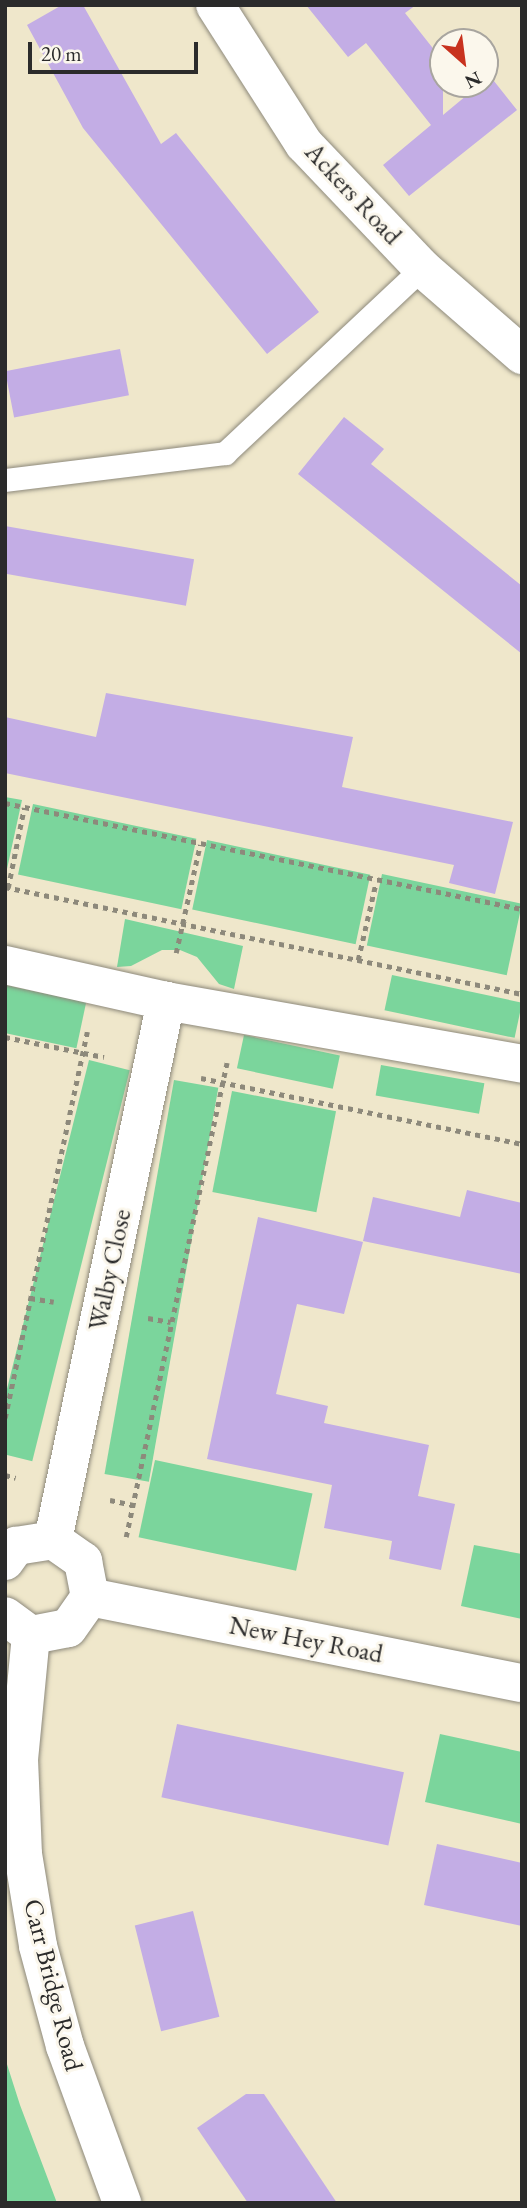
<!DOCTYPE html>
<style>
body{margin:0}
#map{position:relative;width:527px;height:2208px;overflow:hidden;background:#efe7cb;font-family:"EB Garamond",serif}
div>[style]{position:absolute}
.green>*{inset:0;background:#7bd59c;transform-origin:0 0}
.building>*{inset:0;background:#c3ade5;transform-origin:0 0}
.path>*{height:4.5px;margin-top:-2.25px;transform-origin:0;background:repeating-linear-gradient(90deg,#8d897b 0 5px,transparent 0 10px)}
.roads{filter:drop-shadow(0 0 2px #8d897b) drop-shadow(0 0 2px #8d897b)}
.lane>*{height:23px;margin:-11.5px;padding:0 11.5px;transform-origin:11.5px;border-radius:11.5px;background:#fff}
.street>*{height:38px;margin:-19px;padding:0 19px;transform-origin:19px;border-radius:19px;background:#fff}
span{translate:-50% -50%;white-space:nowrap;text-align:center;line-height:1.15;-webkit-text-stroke:6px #fbf7ec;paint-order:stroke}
.street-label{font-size:26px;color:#2b2b2b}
.frame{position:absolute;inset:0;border:7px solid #2b2b2b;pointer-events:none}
.north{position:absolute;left:429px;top:28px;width:70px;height:70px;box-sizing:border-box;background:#fbf7ec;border:2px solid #a8a59f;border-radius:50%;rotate:152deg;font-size:19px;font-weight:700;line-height:28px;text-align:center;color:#2b2b2b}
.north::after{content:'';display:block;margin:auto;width:24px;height:32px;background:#c8321e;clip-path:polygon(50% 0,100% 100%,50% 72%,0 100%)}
.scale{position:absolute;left:28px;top:42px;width:170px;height:32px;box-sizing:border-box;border:4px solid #2b2b2b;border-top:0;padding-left:9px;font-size:21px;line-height:24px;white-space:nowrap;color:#2b2b2b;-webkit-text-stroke:5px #fbf7ec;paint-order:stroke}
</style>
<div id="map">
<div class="green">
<i style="clip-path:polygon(5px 797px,22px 800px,7px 869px,5px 869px)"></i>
<i style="left:33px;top:804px;width:167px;height:72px;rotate:12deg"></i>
<i style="left:207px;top:840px;width:167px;height:71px;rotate:12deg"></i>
<i style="left:382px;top:874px;width:143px;height:73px;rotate:12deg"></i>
<i style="clip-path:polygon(125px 919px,243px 946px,234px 989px,219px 984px,197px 957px,180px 950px,162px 950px,131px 966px,117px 967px)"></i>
<i style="left:392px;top:975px;width:133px;height:36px;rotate:12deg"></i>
<i style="left:5px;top:985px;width:83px;height:47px;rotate:12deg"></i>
<i style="left:244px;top:1035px;width:98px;height:34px;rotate:12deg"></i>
<i style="left:89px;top:1060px;width:42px;height:403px;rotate:14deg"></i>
<i style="left:381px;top:1065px;width:105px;height:31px;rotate:10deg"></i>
<i style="left:174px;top:1080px;width:45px;height:400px;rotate:10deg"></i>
<i style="left:232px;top:1091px;width:106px;height:103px;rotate:11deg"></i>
<i style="left:155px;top:1460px;width:161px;height:79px;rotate:12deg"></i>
<i style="clip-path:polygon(474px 1545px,522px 1554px,522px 1619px,461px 1606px)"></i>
<i style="clip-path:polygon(440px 1734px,522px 1752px,522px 1824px,425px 1802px)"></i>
<i style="clip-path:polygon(5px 2058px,20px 2105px,57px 2203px,5px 2203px)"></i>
</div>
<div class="building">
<i style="clip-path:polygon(62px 5px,83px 5px,161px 144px,176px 133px,319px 312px,267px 354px,83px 128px,27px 25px)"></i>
<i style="clip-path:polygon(306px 5px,416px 5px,405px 13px,443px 61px,443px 115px,490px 76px,517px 110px,409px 196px,383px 165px,431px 125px,366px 43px,348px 57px)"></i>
<i style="left:120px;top:349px;width:47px;height:117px;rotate:79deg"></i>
<i style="clip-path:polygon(344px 417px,384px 449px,371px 464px,522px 586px,522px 654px,298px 474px)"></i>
<i style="left:5px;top:526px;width:192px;height:47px;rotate:10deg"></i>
<i style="clip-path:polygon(106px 693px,353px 737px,342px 787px,513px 822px,495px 894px,449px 883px,454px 865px,5px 773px,5px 717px,96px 737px)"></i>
<i style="clip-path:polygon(467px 1190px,522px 1203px,522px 1274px,363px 1241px,373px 1197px,460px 1217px)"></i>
<i style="clip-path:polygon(258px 1217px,363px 1242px,344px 1314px,297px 1304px,276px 1394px,328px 1406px,324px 1423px,429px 1445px,418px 1496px,455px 1504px,441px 1570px,389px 1559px,392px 1541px,324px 1528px,332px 1485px,207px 1459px)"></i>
<i style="left:177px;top:1724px;width:232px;height:75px;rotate:12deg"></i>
<i style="clip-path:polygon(437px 1844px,522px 1863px,522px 1926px,424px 1905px)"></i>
<i style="left:193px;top:1911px;width:109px;height:60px;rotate:76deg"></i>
<i style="clip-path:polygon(246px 2094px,264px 2094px,337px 2203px,248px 2203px,197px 2128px)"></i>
</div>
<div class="path">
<i style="left:5px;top:803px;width:528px;rotate:11.59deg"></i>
<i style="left:5px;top:887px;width:528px;rotate:11.69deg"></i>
<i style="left:8px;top:888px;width:82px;rotate:-78.7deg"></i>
<i style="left:176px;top:953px;width:111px;rotate:-77.5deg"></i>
<i style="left:358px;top:960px;width:80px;rotate:-77deg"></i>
<i style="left:5px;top:1037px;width:101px;rotate:11.4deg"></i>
<i style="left:201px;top:1078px;width:328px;rotate:11.6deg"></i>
<i style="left:30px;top:1298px;width:24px;rotate:9deg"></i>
<i style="left:148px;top:1318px;width:23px;rotate:10deg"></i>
<i style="left:5px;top:1418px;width:395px;rotate:-78deg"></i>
<i style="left:5px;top:1475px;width:11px;rotate:15deg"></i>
<i style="left:110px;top:1500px;width:24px;rotate:12deg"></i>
<i style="left:126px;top:1537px;width:485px;rotate:-78deg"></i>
</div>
<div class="roads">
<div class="lane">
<i style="left:5px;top:480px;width:222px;rotate:-7deg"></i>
<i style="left:225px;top:453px;width:270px;rotate:-43.2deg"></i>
</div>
<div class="street">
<i style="left:215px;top:5px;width:165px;rotate:57.4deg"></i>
<i style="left:304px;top:144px;width:171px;rotate:46.4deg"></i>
<i style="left:422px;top:268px;width:133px;rotate:41deg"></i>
<i style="left:5px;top:965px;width:165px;rotate:12.6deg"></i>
<i style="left:166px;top:1001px;width:362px;rotate:10deg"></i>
<i style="left:53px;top:1540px;width:551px;rotate:-78.16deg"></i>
<i style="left:5px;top:1561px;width:19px;rotate:-54deg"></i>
<i style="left:16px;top:1546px;width:37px;rotate:-9deg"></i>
<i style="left:53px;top:1540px;width:37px;rotate:35deg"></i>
<i style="left:83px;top:1561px;width:37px;rotate:79deg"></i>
<i style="left:90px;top:1597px;width:38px;rotate:125deg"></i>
<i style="left:68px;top:1628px;width:38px;rotate:169deg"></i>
<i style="left:31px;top:1635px;width:32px;rotate:-144deg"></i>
<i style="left:90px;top:1597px;width:440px;rotate:11.3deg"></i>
<i style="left:31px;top:1635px;width:125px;rotate:95.5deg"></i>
<i style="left:19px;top:1759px;width:95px;rotate:87.6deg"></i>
<i style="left:23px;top:1854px;width:93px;rotate:80.7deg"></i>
<i style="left:38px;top:1946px;width:104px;rotate:74.9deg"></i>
<i style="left:65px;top:2046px;width:167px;rotate:70deg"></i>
</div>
</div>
<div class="street-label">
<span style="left:353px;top:194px;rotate:47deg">Ackers Road</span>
<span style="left:110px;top:1270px;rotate:-78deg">Walby Close</span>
<span style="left:306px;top:1640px;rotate:11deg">New Hey Road</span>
<span style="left:53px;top:1985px;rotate:76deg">Carr Bridge Road</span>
</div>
<div class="frame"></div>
<div class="north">N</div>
<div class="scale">20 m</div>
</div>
